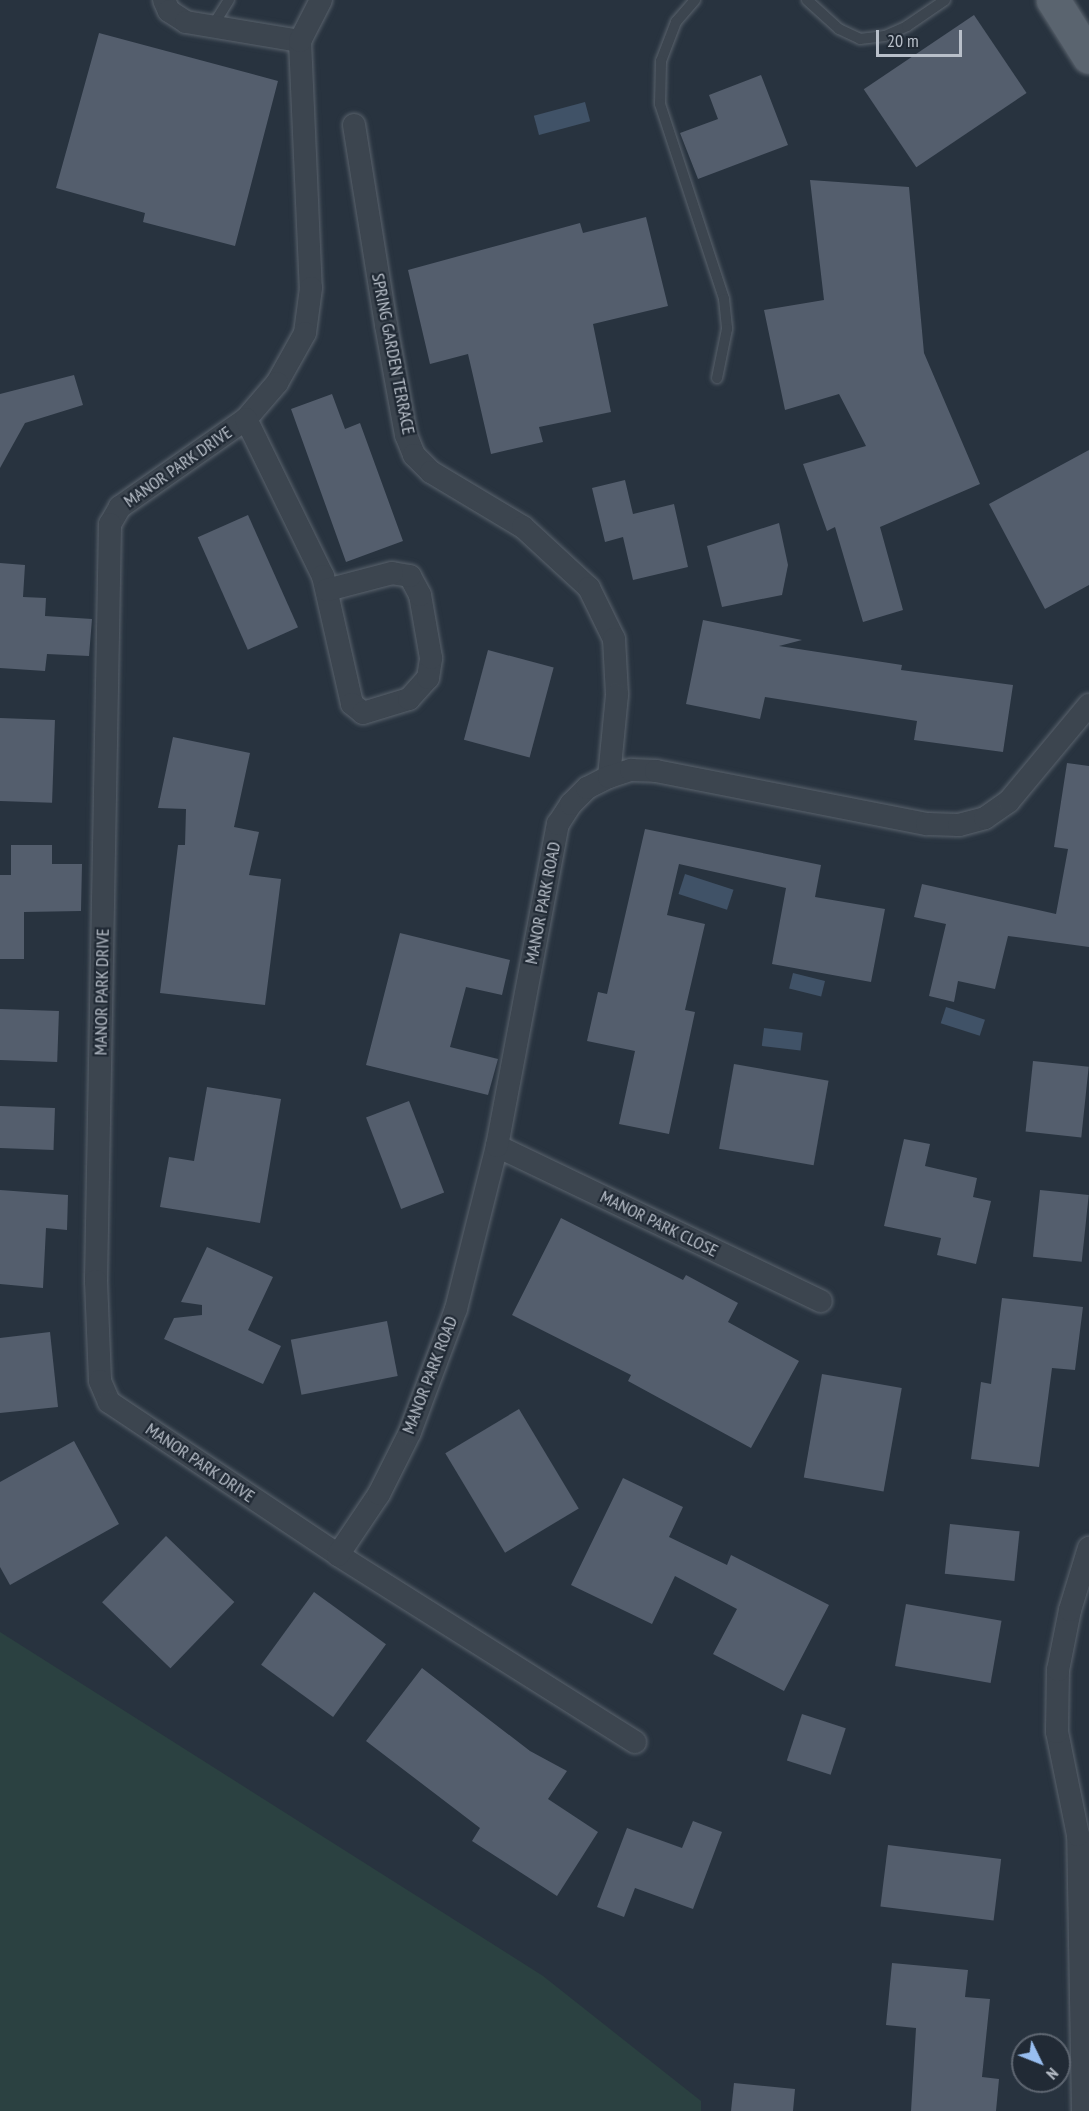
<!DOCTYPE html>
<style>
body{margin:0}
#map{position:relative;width:1089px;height:2111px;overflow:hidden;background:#28333f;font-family:"PT Sans Narrow",sans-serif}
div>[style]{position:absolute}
.green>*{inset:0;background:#2b4141}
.water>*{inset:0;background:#405267;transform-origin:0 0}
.building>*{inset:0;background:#545e6d;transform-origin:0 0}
.roads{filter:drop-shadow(0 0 2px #5a636d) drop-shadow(0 0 2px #5a636d)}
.service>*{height:10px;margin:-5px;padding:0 5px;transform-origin:5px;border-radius:5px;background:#3c454f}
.minor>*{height:22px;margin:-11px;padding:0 11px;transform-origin:11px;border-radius:11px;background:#3c454f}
.primary>*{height:33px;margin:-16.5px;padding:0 16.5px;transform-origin:16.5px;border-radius:16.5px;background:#5a646f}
span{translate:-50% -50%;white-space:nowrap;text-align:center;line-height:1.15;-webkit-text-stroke:4.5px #212a35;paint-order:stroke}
.street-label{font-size:18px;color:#b9c0ca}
.north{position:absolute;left:1011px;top:2033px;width:60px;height:60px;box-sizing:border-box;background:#212a35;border:2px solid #5e6671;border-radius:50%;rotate:133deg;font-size:16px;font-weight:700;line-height:24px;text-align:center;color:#b9c0ca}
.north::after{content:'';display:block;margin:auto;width:21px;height:27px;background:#98bef0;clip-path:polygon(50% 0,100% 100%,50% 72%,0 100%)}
.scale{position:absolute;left:876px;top:30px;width:86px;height:27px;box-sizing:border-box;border:3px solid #b9c0ca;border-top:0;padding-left:8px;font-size:18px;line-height:21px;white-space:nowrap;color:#b9c0ca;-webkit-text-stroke:4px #212a35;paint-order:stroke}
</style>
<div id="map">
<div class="green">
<i style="clip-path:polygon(0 1632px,543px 1976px,701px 2101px,701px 2111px,0 2111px)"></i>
</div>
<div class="water">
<i style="left:585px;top:102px;width:20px;height:53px;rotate:75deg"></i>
<i style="left:685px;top:874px;width:51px;height:21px;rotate:18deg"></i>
<i style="left:793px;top:973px;width:33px;height:16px;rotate:14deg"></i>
<i style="left:946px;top:1007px;width:41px;height:17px;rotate:18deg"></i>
<i style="left:764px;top:1028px;width:39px;height:18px;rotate:7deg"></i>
</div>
<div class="building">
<i style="left:974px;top:15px;width:94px;height:133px;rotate:56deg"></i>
<i style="clip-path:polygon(99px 33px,278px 81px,235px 246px,143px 222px,145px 213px,56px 188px)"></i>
<i style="clip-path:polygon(761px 75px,788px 145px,698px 179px,680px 133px,718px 119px,709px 95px)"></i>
<i style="clip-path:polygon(810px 180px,909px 187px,924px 353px,980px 484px,880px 527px,903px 610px,863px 622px,835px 527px,827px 531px,803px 464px,866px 446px,839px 394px,785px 410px,764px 310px,824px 300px)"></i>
<i style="clip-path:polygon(646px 217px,668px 306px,593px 324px,611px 412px,539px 427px,543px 442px,491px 454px,468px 354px,430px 364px,408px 270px,580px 223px,583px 233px)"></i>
<i style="clip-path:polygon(74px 375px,83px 405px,25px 423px,0 468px,0 394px)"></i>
<i style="clip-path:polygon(332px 394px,345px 429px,360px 423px,403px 541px,346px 562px,291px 409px)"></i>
<i style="clip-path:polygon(1089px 450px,1089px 585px,1045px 609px,989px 504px)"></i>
<i style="clip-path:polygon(625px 480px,633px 514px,674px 504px,688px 567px,633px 580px,623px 537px,605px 542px,592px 488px)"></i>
<i style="left:248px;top:515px;width:123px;height:55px;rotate:66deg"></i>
<i style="clip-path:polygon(779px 523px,788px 565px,782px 595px,722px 607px,707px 546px)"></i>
<i style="clip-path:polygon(0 563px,25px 565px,23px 597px,46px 598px,45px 616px,92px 619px,89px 656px,47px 654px,45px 671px,0 668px)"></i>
<i style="clip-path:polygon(703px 620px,802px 640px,779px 646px,902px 665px,901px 670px,1013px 685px,1003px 752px,914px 740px,917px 721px,765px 697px,760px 719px,686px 704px)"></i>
<i style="left:488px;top:650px;width:68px;height:93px;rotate:15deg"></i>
<i style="left:0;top:718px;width:55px;height:83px;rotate:2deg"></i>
<i style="clip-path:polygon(173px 737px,250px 753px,234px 827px,259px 832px,249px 875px,281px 879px,265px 1005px,160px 993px,178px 845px,185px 845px,186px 809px,158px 808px)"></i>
<i style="clip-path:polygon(1067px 763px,1089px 766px,1089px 947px,1008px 936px,995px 989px,958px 981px,954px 1002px,929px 996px,946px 924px,914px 917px,922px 884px,1056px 914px,1068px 849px,1054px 847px)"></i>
<i style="clip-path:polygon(645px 829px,821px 865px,815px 897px,885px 909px,871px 982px,772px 964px,786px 888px,679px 864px,667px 915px,705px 924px,685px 1010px,695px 1012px,669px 1134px,619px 1124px,635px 1051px,587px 1041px,598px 992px,607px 994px)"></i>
<i style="clip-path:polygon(11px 845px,52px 845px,52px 864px,82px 864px,81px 911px,24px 912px,24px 959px,0 959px,0 875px,11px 875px)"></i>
<i style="clip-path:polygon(400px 933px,510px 960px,502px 995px,466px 987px,450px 1047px,498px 1059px,488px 1095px,366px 1065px)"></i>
<i style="left:0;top:1009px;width:59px;height:51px;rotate:2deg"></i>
<i style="left:1033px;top:1061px;width:56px;height:71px;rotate:6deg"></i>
<i style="left:734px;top:1064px;width:96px;height:86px;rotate:10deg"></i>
<i style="clip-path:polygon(207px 1087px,281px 1099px,260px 1223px,160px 1207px,169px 1157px,194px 1161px)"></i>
<i style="left:409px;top:1101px;width:98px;height:46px;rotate:69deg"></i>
<i style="left:0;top:1106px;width:55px;height:42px;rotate:2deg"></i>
<i style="clip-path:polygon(904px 1139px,930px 1144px,925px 1166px,977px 1178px,973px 1197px,991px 1201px,976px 1264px,937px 1255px,941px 1238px,884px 1226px)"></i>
<i style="clip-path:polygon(0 1190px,68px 1195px,67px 1230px,46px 1228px,43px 1288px,0 1284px)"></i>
<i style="left:1040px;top:1190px;width:49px;height:67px;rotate:6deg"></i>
<i style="clip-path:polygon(561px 1218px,683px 1280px,686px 1275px,738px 1303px,728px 1322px,799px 1361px,751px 1448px,628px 1381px,631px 1375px,512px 1315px)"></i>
<i style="clip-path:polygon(207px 1247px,273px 1277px,248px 1330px,281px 1346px,263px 1384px,164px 1339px,174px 1318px,202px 1315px,202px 1305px,181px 1302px)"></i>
<i style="clip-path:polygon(1002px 1298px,1083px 1307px,1075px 1370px,1052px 1368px,1039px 1467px,971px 1459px,981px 1382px,991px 1384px)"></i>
<i style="left:387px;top:1321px;width:56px;height:98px;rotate:79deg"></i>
<i style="clip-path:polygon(50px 1332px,58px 1407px,0 1413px,0 1338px)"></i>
<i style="left:822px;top:1374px;width:81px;height:105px;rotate:10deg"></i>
<i style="left:519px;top:1409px;width:116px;height:86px;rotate:59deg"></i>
<i style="clip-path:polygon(74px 1441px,119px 1524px,10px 1585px,0 1567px,0 1482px)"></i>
<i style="clip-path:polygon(623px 1478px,683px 1507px,669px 1537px,727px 1565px,731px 1555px,829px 1605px,784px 1691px,713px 1654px,737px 1609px,675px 1576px,652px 1624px,571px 1585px)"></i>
<i style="left:950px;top:1524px;width:70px;height:50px;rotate:6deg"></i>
<i style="left:166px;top:1536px;width:95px;height:92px;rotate:44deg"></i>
<i style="left:314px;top:1592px;width:89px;height:90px;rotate:36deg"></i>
<i style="left:906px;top:1604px;width:97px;height:63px;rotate:10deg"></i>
<i style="clip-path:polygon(422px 1668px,530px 1751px,567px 1771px,548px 1799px,598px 1832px,557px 1896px,472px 1841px,480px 1828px,366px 1741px)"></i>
<i style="left:802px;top:1714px;width:46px;height:49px;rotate:18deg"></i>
<i style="clip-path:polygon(693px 1821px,722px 1832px,693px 1909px,635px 1888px,624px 1917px,597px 1907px,627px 1828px,682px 1848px)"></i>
<i style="left:888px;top:1845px;width:114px;height:62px;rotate:7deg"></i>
<i style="clip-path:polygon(892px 1963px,968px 1970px,965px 1997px,990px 1999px,982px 2077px,999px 2079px,996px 2111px,911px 2111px,916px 2028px,886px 2025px)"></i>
<i style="clip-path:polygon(734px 2083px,795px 2089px,793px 2111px,731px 2111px)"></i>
</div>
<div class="roads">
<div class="service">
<i style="left:695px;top:0;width:29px;rotate:131deg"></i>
<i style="left:676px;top:22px;width:42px;rotate:111deg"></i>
<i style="left:661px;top:61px;width:43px;rotate:91.3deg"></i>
<i style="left:660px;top:104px;width:205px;rotate:71.8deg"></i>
<i style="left:724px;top:299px;width:30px;rotate:84deg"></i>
<i style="left:727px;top:329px;width:50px;rotate:101.5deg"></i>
<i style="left:807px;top:0;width:43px;rotate:42.2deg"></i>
<i style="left:839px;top:29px;width:23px;rotate:25deg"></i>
<i style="left:860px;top:39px;width:25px;rotate:-7deg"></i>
<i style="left:885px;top:36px;width:24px;rotate:-24deg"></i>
<i style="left:907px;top:26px;width:46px;rotate:-34.4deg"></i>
<i style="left:212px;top:27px;width:32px;rotate:-58deg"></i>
</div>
<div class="minor">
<i style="left:164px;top:0;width:12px;rotate:66deg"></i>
<i style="left:169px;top:11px;width:20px;rotate:33deg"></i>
<i style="left:186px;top:22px;width:116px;rotate:9.5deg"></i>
<i style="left:300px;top:41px;width:247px;rotate:87.5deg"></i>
<i style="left:311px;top:288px;width:45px;rotate:97.6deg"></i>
<i style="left:305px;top:333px;width:57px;rotate:119.2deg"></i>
<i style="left:277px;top:383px;width:48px;rotate:130.7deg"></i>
<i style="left:246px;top:419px;width:154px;rotate:145.1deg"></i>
<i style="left:120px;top:507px;width:20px;rotate:120deg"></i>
<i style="left:110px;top:524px;width:757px;rotate:91.06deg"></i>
<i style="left:96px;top:1281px;width:100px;rotate:87.7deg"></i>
<i style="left:100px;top:1381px;width:23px;rotate:67deg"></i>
<i style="left:109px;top:1402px;width:275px;rotate:33.7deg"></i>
<i style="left:338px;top:1555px;width:351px;rotate:32.2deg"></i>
<i style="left:300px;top:41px;width:46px;rotate:-62.9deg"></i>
<i style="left:354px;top:125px;width:203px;rotate:80.9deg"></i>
<i style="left:386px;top:325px;width:112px;rotate:79.7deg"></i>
<i style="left:406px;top:435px;width:22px;rotate:68deg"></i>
<i style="left:414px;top:455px;width:24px;rotate:45deg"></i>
<i style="left:431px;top:472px;width:107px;rotate:30.9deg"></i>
<i style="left:523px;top:527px;width:90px;rotate:42.7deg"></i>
<i style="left:589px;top:588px;width:57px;rotate:63.9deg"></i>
<i style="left:614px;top:639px;width:56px;rotate:86.9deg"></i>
<i style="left:617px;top:695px;width:82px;rotate:95.6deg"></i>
<i style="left:246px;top:419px;width:175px;rotate:63.9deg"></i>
<i style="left:323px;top:576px;width:131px;rotate:77.2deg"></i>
<i style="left:352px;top:704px;width:14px;rotate:39deg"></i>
<i style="left:363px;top:713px;width:48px;rotate:-16.9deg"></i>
<i style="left:409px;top:699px;width:28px;rotate:-48deg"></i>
<i style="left:428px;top:678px;width:20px;rotate:-81deg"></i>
<i style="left:431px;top:658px;width:64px;rotate:-99.9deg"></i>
<i style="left:420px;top:595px;width:21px;rotate:-118deg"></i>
<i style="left:410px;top:576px;width:18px;rotate:-171deg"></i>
<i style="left:392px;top:573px;width:67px;rotate:165.3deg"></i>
<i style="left:497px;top:1146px;width:359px;rotate:25.6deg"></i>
<i style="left:338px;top:1555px;width:73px;rotate:-56.1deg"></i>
<i style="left:379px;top:1494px;width:69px;rotate:-63.4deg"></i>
<i style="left:410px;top:1432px;width:131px;rotate:-69.5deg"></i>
<i style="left:456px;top:1309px;width:168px;rotate:-75.9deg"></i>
<i style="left:497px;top:1146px;width:328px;rotate:-79.3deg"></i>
<i style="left:558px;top:824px;width:24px;rotate:-57deg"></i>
<i style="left:571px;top:804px;width:23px;rotate:-45deg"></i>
<i style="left:587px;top:788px;width:25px;rotate:-27deg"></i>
<i style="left:609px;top:777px;width:23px;rotate:-18deg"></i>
<i style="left:631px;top:770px;width:25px;rotate:2deg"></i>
<i style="left:656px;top:771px;width:276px;rotate:11.1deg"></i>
<i style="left:927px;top:824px;width:32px;rotate:2deg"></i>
<i style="left:959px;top:825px;width:27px;rotate:-15deg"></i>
<i style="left:985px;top:818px;width:29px;rotate:-35deg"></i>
<i style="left:1009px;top:801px;width:125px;rotate:-50.2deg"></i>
<i style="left:1083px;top:2111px;width:276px;rotate:-91deg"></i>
<i style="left:1078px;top:1835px;width:105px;rotate:-101.5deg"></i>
<i style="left:1057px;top:1732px;width:62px;rotate:-89.1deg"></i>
<i style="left:1058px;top:1670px;width:61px;rotate:-78.7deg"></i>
<i style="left:1070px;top:1610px;width:65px;rotate:-73deg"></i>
</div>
<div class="primary">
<i style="left:1053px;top:0;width:67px;rotate:57.7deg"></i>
</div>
</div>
<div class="street-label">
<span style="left:393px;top:354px;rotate:79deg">SPRING GARDEN TERRACE</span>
<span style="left:178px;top:467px;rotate:-35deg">MANOR PARK DRIVE</span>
<span style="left:543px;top:903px;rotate:-79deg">MANOR PARK ROAD</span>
<span style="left:102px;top:992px;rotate:-89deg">MANOR PARK DRIVE</span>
<span style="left:659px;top:1224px;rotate:26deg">MANOR PARK CLOSE</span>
<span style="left:430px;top:1375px;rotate:-69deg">MANOR PARK ROAD</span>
<span style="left:200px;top:1463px;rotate:34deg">MANOR PARK DRIVE</span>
</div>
<div class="north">N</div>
<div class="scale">20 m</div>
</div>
